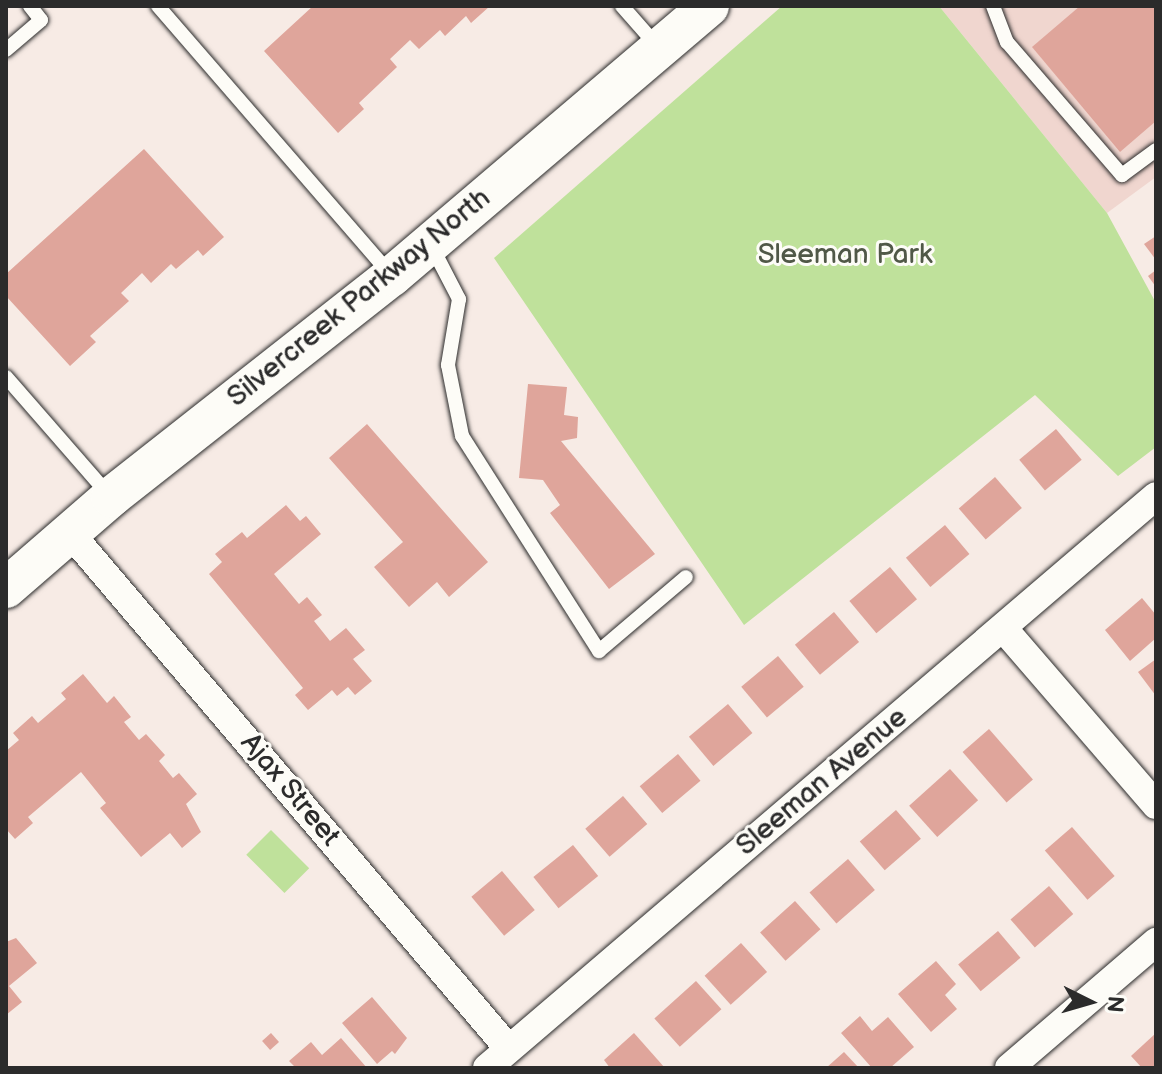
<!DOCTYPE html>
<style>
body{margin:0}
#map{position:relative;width:1162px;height:1074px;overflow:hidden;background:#f7ebe5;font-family:"Balsamiq Sans",sans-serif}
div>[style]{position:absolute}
.built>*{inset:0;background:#f0d6cf}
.green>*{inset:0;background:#bfe19b;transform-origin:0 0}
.building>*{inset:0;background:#dfa59b;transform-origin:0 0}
.roads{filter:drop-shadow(0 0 2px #2b2b2b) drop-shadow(0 0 2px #2b2b2b)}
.service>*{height:14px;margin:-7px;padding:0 7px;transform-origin:7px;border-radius:7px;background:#fdfcf7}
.minor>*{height:28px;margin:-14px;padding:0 14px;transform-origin:14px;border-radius:14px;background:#fdfcf7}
.secondary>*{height:40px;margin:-20px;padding:0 20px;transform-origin:20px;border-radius:20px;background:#fdfcf7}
span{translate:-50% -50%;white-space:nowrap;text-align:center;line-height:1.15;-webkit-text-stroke:6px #fdfcf7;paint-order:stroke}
.park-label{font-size:28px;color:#505847}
.street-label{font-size:28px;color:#2b2b2b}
.frame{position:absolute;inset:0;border:8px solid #2b2b2b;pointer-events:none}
.north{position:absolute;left:1050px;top:962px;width:80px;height:80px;-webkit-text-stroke:6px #fdfcf7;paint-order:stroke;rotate:95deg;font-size:22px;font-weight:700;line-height:32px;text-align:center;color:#2b2b2b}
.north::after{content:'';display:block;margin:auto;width:28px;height:36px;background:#2b2b2b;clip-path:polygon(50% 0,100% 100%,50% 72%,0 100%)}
</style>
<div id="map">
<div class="built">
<i style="clip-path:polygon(939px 6px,1156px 6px,1156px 177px,1107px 213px)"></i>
</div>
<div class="green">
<i style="clip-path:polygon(782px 6px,939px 6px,1107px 213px,1156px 303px,1156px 447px,1118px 476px,1035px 395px,744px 625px,494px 258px)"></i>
<i style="left:271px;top:830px;width:54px;height:35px;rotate:45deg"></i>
</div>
<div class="building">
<i style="clip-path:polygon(313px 6px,490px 6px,471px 23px,466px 16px,445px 36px,440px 30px,419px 49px,410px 40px,390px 59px,397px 67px,359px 103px,364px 109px,338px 133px,264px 51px)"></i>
<i style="clip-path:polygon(1080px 6px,1156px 6px,1156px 121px,1120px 152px,1032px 47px)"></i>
<i style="clip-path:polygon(144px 149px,224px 237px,203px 256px,198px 250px,176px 269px,171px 264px,151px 283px,142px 273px,121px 293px,129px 301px,90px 336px,96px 342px,70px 366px,6px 296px,6px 274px)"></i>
<i style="clip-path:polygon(1156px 236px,1156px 260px,1144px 244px)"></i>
<i style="clip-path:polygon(1156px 270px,1156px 287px,1148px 276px)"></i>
<i style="clip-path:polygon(528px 384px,567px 387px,564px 415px,578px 417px,577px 438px,561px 441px,655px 554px,609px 589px,550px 513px,560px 505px,543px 480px,519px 478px)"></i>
<i style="clip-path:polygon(367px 424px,488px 562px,449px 597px,437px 582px,409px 607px,374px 567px,403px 542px,329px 458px)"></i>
<i style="left:1056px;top:429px;width:40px;height:48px;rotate:50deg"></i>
<i style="left:995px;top:477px;width:41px;height:48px;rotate:49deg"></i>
<i style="clip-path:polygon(286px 505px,300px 521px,306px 516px,321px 534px,274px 574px,299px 604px,307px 597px,322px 615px,314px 621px,330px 641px,346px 628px,365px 650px,353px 659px,372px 681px,355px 695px,348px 687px,337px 696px,332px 690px,308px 710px,295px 695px,303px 688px,209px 574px,222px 562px,215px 554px,242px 532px,247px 538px)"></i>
<i style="left:945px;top:525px;width:38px;height:51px;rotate:50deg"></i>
<i style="left:890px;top:567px;width:42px;height:53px;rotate:50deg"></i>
<i style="clip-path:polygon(1142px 598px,1156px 615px,1156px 638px,1130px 661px,1105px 630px)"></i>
<i style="left:834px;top:612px;width:39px;height:51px;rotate:50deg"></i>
<i style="left:778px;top:656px;width:40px;height:48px;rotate:50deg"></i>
<i style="clip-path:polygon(1156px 659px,1156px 696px,1138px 672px)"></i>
<i style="clip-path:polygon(83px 674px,107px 703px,114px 696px,131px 717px,124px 722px,139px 740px,146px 734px,165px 755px,159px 761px,173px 778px,179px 773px,197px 794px,186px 804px,201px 832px,182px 848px,170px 833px,141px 857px,100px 808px,106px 803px,81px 772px,28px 817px,33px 823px,15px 839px,6px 829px,6px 751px,19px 740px,13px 733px,32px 716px,38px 723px,66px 699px,61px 693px)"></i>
<i style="left:728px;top:704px;width:38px;height:51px;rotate:50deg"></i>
<i style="left:989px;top:729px;width:67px;height:35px;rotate:49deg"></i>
<i style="left:678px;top:754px;width:35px;height:50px;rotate:50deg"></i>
<i style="left:950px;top:769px;width:42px;height:55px;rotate:48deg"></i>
<i style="left:623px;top:796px;width:37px;height:50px;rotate:49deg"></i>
<i style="left:896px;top:810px;width:38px;height:48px;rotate:49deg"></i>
<i style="left:1072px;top:827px;width:65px;height:36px;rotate:49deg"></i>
<i style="left:573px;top:845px;width:40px;height:51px;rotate:51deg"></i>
<i style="left:848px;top:859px;width:41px;height:51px;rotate:49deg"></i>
<i style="left:502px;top:871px;width:51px;height:40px;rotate:50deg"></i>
<i style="left:1049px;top:886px;width:37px;height:51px;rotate:49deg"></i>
<i style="left:795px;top:901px;width:38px;height:47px;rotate:48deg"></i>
<i style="left:998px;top:931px;width:35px;height:52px;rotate:50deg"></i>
<i style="clip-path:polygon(16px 938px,37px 963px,9px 986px,22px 1002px,6px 1015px,6px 942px)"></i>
<i style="left:741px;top:943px;width:39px;height:49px;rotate:48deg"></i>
<i style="clip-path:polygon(936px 961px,956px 984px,945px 995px,957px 1009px,931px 1032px,898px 994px)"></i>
<i style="left:696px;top:981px;width:38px;height:56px;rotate:48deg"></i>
<i style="clip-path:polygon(372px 997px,407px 1038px,395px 1054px,392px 1051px,377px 1064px,342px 1023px)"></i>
<i style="clip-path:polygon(860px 1016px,872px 1031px,888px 1017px,914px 1047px,890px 1068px,872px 1068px,841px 1033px)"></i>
<i style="left:271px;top:1033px;width:12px;height:12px;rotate:48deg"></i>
<i style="clip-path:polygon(634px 1033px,665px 1068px,610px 1068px,604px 1060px)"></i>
<i style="clip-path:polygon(1156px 1033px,1156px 1068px,1142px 1068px,1131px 1056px)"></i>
<i style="clip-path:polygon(341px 1038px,367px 1068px,296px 1068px,289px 1061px,311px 1042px,322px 1055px)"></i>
<i style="clip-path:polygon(844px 1052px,859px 1068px,826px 1068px)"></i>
</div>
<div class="roads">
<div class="service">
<i style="left:158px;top:6px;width:356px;rotate:49.1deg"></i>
<i style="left:622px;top:6px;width:56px;rotate:48.6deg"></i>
<i style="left:993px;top:6px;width:39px;rotate:69deg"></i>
<i style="left:1007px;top:42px;width:176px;rotate:49.2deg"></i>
<i style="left:1122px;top:175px;width:42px;rotate:-36.3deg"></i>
<i style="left:6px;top:50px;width:46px;rotate:-40.6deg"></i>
<i style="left:41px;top:20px;width:18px;rotate:-128deg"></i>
<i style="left:432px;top:247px;width:59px;rotate:62.6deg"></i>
<i style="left:459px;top:299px;width:67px;rotate:99.5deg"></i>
<i style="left:448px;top:365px;width:72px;rotate:78.8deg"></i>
<i style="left:462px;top:436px;width:255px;rotate:57.5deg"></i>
<i style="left:599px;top:651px;width:114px;rotate:-40.4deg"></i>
<i style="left:6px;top:377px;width:155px;rotate:48.9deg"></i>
</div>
<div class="minor">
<i style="left:70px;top:533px;width:677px;rotate:49.61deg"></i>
<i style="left:1003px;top:628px;width:234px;rotate:49.2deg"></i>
<i style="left:487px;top:1068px;width:880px;rotate:-40.53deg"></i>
<i style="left:1009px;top:1068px;width:194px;rotate:-40.6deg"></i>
</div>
<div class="secondary">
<i style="left:6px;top:588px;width:139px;rotate:-40.9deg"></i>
<i style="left:111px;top:497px;width:357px;rotate:-38.2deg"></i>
<i style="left:392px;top:276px;width:416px;rotate:-40.4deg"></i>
</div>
</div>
<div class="park-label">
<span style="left:845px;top:255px">Sleeman Park</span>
</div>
<div class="street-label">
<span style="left:359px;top:298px;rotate:-39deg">Silvercreek Parkway North</span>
<span style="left:822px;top:782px;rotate:-40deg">Sleeman Avenue</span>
<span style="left:290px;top:790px;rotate:50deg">Ajax Street</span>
</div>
<div class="frame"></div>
<div class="north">N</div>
</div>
